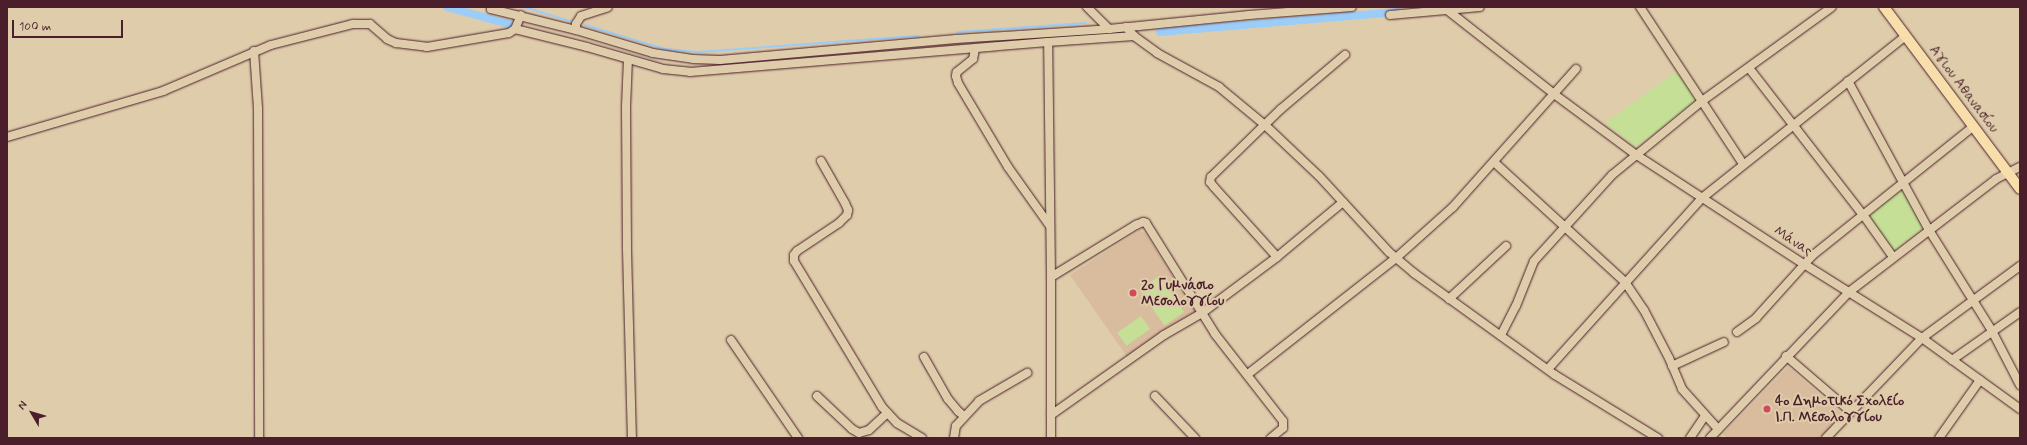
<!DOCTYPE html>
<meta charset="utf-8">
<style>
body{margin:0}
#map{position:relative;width:2027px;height:445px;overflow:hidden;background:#dfccaa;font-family:Mynerve,sans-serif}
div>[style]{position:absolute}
.built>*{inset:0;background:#d8bc9d}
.green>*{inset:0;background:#c5df96;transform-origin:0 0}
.stream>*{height:2px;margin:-1px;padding:0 1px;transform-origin:1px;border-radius:1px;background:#9bcdf8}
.canal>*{height:8px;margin:-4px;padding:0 4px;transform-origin:4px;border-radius:4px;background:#9bcdf8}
.roads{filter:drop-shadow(0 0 1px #4a1f2b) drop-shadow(0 0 1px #4a1f2b)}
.minor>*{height:8px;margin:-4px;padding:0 4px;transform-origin:4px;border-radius:4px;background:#dfccaa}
.major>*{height:10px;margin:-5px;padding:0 5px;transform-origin:5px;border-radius:5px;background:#f8deab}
.dots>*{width:11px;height:11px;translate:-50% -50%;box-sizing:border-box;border:2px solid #dfccaa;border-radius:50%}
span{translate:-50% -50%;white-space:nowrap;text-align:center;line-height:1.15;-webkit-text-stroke:4px #dfccaa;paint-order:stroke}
.street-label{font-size:14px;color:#4a1f2b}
.poi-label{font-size:14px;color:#4a1f2b;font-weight:700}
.left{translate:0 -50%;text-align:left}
.frame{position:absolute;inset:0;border:8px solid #4a1f2b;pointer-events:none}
.north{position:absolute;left:12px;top:393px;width:40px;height:40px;-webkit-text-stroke:3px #dfccaa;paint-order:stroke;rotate:308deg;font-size:11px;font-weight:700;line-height:16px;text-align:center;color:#4a1f2b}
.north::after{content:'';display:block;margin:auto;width:14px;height:18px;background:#4a1f2b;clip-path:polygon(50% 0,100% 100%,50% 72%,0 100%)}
.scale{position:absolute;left:12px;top:20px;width:111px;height:18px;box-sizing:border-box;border:2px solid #4a1f2b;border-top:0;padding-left:5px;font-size:12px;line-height:14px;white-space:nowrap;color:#4a1f2b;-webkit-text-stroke:3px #dfccaa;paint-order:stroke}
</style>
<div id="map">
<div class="built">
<i style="clip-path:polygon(1140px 230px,1146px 234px,1196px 312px,1128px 358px,1070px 275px)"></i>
<i style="clip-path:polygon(1788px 367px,1842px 414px,1820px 438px,1727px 438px,1723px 434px)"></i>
</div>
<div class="green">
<i style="clip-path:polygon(1677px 71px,1697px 101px,1636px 147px,1605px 123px)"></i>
<i style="clip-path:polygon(1903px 188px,1924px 227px,1892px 252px,1866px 218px)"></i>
<i style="left:1159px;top:276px;width:44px;height:24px;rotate:55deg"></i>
<i style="left:1141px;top:316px;width:16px;height:29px;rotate:55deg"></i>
</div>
<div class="stream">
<i style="left:524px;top:7px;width:51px;rotate:17deg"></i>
<i style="left:585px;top:25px;width:84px;rotate:16.7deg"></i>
<i style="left:665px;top:49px;width:33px;rotate:5deg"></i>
<i style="left:698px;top:52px;width:221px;rotate:-4.2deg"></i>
<i style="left:957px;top:32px;width:129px;rotate:-4deg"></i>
</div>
<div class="canal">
<i style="left:447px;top:7px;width:67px;rotate:15.5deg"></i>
<i style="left:1160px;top:32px;width:238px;rotate:-4.8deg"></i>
</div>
<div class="roads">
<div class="minor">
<i style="left:491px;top:7px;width:2px;rotate:90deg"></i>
<i style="left:491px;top:9px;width:88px;rotate:13.9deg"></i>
<i style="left:576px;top:30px;width:80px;rotate:16.6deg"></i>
<i style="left:653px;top:53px;width:40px;rotate:8.5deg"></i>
<i style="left:693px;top:59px;width:27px;rotate:2deg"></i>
<i style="left:720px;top:60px;width:237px;rotate:-5.1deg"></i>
<i style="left:956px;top:39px;width:153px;rotate:-3.7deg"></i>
<i style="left:1087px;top:7px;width:31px;rotate:45deg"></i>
<i style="left:1109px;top:29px;width:141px;rotate:-5.7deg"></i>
<i style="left:1249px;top:15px;width:103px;rotate:-4.4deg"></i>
<i style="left:1640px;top:7px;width:188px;rotate:56.7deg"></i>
<i style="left:1446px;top:9px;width:137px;rotate:38.2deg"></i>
<i style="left:1554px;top:94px;width:101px;rotate:36.5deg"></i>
<i style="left:1635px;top:154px;width:202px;rotate:33.1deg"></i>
<i style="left:1804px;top:264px;width:139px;rotate:32.1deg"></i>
<i style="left:1922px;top:338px;width:121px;rotate:35.9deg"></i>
<i style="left:1390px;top:15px;width:90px;rotate:-5.1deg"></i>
<i style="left:1126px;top:27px;width:12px;rotate:48deg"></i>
<i style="left:1134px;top:36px;width:29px;rotate:36deg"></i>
<i style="left:1157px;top:53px;width:71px;rotate:28.7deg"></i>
<i style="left:1219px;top:87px;width:60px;rotate:39.6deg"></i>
<i style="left:1265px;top:125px;width:74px;rotate:43.4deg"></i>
<i style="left:1319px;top:176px;width:103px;rotate:47.4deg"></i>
<i style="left:1389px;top:252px;width:33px;rotate:40deg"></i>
<i style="left:1414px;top:273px;width:174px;rotate:35.9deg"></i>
<i style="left:1555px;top:375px;width:121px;rotate:31.5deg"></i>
<i style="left:515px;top:29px;width:74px;rotate:14deg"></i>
<i style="left:587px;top:47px;width:79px;rotate:16.1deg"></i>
<i style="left:663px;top:69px;width:27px;rotate:6deg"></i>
<i style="left:690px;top:72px;width:359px;rotate:-4.8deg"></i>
<i style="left:576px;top:30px;width:6px;rotate:-90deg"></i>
<i style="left:576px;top:24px;width:9px;rotate:-58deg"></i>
<i style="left:581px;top:16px;width:28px;rotate:-18deg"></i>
<i style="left:975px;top:49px;width:10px;rotate:101deg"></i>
<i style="left:973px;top:59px;width:21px;rotate:141deg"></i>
<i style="left:957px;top:72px;width:4px;rotate:104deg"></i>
<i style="left:956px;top:76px;width:7px;rotate:74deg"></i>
<i style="left:958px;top:83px;width:98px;rotate:59.2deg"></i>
<i style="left:1008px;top:167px;width:72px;rotate:54.6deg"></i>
<i style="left:254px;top:51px;width:57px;rotate:86deg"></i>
<i style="left:258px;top:108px;width:330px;rotate:89.8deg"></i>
<i style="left:628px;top:59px;width:48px;rotate:92.4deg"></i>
<i style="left:626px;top:107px;width:143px;rotate:89.6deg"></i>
<i style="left:627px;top:250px;width:188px;rotate:88.5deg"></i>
<i style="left:1749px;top:68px;width:187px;rotate:52.2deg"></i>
<i style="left:1864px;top:216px;width:50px;rotate:54.7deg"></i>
<i style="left:1848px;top:81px;width:170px;rotate:61.5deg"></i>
<i style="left:1929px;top:230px;width:119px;rotate:58deg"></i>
<i style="left:1992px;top:331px;width:61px;rotate:62.6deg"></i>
<i style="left:7px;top:137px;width:163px;rotate:-16.4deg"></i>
<i style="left:163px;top:91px;width:117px;rotate:-23.1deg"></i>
<i style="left:271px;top:45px;width:85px;rotate:-14.4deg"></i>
<i style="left:353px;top:24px;width:17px"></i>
<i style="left:370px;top:24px;width:23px;rotate:41deg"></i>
<i style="left:387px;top:39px;width:10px;rotate:24deg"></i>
<i style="left:396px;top:43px;width:31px;rotate:7deg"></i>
<i style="left:427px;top:47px;width:83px;rotate:-9.7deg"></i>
<i style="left:509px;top:33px;width:7px;rotate:-34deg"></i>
<i style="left:515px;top:29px;width:15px;rotate:-67deg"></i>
<i style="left:821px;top:161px;width:48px;rotate:60.3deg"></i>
<i style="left:845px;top:203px;width:8px;rotate:67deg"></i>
<i style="left:848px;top:210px;width:5px;rotate:101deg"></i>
<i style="left:847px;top:215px;width:11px;rotate:135deg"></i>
<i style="left:839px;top:223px;width:50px;rotate:146.3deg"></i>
<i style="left:797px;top:251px;width:5px;rotate:127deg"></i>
<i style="left:794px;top:255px;width:6px;rotate:90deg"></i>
<i style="left:794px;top:261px;width:170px;rotate:58.9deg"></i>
<i style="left:882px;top:407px;width:22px;rotate:47deg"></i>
<i style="left:897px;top:423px;width:29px;rotate:31deg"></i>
<i style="left:1494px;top:162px;width:178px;rotate:42.5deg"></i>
<i style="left:1625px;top:282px;width:34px;rotate:56deg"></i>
<i style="left:1644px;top:310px;width:54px;rotate:62.5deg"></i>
<i style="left:1669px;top:358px;width:34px;rotate:67deg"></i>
<i style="left:1682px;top:389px;width:54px;rotate:48deg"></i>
<i style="left:1277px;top:257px;width:94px;rotate:-132deg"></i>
<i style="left:1214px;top:187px;width:6px;rotate:-129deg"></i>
<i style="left:1210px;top:182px;width:5px;rotate:-79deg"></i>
<i style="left:1211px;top:177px;width:98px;rotate:-44.2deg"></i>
<i style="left:1281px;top:109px;width:84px;rotate:-40.2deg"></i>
<i style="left:1051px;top:277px;width:100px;rotate:-31.5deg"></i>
<i style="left:1136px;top:225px;width:8px;rotate:-23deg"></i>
<i style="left:1143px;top:222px;width:3px;rotate:18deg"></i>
<i style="left:1146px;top:223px;width:131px;rotate:58.1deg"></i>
<i style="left:1215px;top:334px;width:110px;rotate:52deg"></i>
<i style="left:1283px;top:421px;width:7px;rotate:90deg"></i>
<i style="left:1283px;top:428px;width:16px;rotate:140deg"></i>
<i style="left:1449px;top:299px;width:78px;rotate:-42.9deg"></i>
<i style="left:1737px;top:332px;width:24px;rotate:-36deg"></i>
<i style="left:1756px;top:318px;width:85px;rotate:-47.9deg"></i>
<i style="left:1813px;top:255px;width:206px;rotate:-38.7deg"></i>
<i style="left:1501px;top:335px;width:33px;rotate:-63deg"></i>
<i style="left:1516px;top:306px;width:48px;rotate:-68.2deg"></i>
<i style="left:1534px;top:261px;width:116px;rotate:-47.8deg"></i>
<i style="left:1612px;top:175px;width:117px;rotate:-39.4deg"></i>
<i style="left:1702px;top:101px;width:160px;rotate:-35.9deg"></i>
<i style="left:731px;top:340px;width:119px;rotate:55.6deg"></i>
<i style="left:1786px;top:356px;width:84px;rotate:40.7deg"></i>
<i style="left:924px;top:357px;width:48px;rotate:60.3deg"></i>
<i style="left:948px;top:399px;width:16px;rotate:50deg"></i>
<i style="left:958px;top:411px;width:8px;rotate:40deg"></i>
<i style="left:1952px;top:360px;width:83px;rotate:-35.2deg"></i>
<i style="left:1672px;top:366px;width:57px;rotate:-24.8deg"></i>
<i style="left:1548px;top:369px;width:230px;rotate:-48deg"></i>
<i style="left:1702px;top:198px;width:260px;rotate:-38.5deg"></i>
<i style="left:1248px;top:374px;width:188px;rotate:-38.1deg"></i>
<i style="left:1396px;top:258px;width:76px;rotate:-41.8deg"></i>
<i style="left:1453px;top:207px;width:185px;rotate:-48.3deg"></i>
<i style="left:817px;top:396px;width:48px;rotate:43.3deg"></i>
<i style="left:852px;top:429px;width:8px;rotate:30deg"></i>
<i style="left:859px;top:433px;width:10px;rotate:-17deg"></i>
<i style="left:869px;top:430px;width:25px;rotate:-43deg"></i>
<i style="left:1155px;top:396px;width:58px;rotate:46.4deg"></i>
<i style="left:1051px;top:415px;width:138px;rotate:-35.3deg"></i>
<i style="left:1164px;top:335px;width:44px;rotate:-30.1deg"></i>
<i style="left:1202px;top:313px;width:94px;rotate:-36.7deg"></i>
<i style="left:1277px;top:257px;width:86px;rotate:-39.8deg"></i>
<i style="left:954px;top:438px;width:12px;rotate:-81deg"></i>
<i style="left:956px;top:426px;width:34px;rotate:-47deg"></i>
<i style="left:979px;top:401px;width:56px;rotate:-30.3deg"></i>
<i style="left:1051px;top:438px;width:161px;rotate:-90deg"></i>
<i style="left:1051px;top:277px;width:235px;rotate:-90.7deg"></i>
<i style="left:1048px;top:42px;width:86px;rotate:-4deg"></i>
<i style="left:1690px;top:438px;width:27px;rotate:-56deg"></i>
<i style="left:1710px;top:438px;width:202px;rotate:-46.4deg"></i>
<i style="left:1849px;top:292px;width:185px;rotate:-37.5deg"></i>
<i style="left:1996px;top:179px;width:27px;rotate:-27deg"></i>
<i style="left:1826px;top:438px;width:139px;rotate:-46.2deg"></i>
<i style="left:1922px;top:338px;width:122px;rotate:-36.3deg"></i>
<i style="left:1939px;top:438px;width:71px;rotate:-54.7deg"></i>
</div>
<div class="major">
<i style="left:1884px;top:7px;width:227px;rotate:53.2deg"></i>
</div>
</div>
<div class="dots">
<i style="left:1133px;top:293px;background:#d1495b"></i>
<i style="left:1767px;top:409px;background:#d1495b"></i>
</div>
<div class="street-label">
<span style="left:1964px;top:89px;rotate:53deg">Αγιου Αθανασίου</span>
<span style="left:1793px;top:241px;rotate:33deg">Μάνας</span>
</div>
<div class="poi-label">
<span class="left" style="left:1141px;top:293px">2ο Γυμνάσιο<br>Μεσολογγίου</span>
<span class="left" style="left:1775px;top:409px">4ο Δημοτικό Σχολείο<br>Ι.Π. Μεσολογγίου</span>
</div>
<div class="frame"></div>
<div class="north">N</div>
<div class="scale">100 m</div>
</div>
